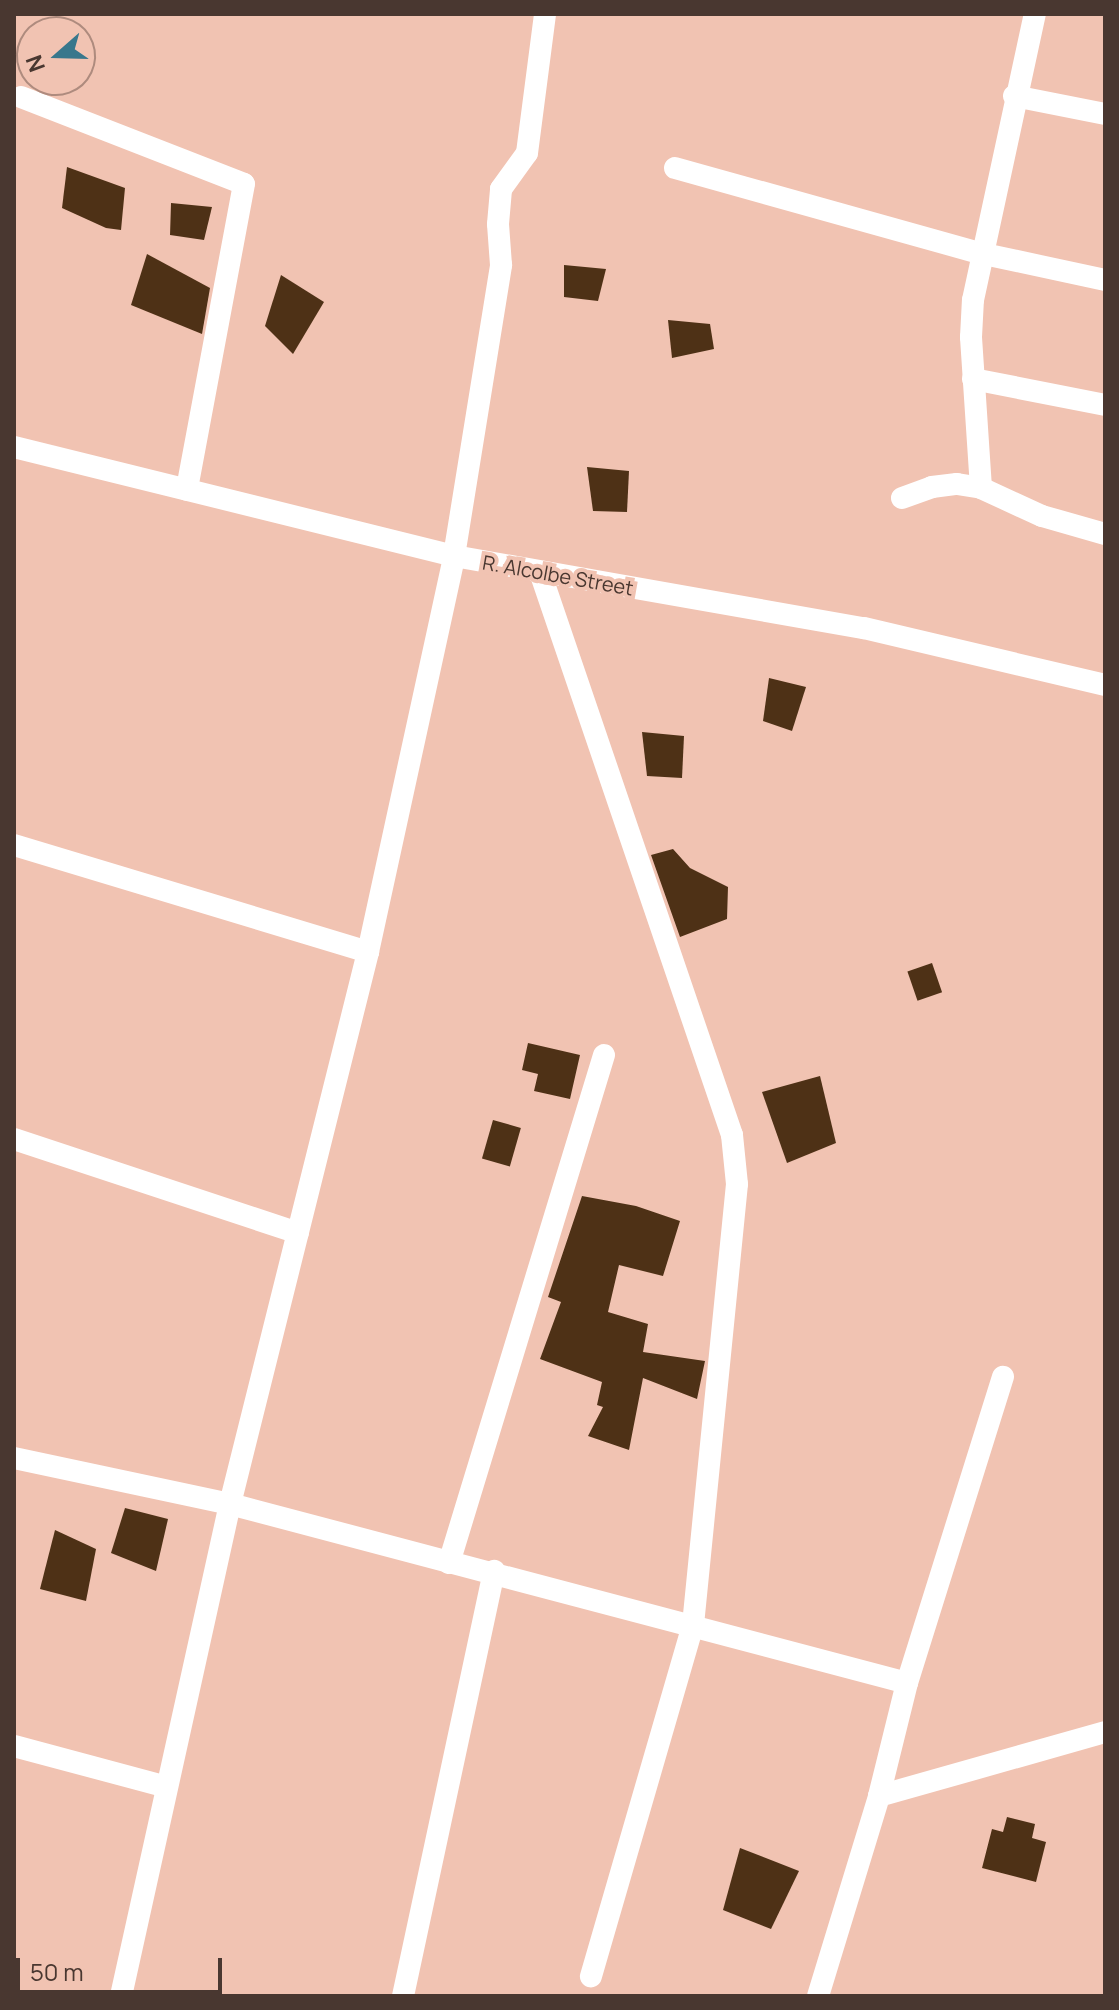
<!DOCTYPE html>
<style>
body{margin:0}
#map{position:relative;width:1119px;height:2010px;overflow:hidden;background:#f1c3b2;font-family:Manrope,sans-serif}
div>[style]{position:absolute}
.building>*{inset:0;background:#4e3116;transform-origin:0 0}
.street>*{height:22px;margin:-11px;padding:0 11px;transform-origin:11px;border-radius:11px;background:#fff}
span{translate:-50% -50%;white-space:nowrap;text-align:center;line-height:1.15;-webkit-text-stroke:8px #f1c3b2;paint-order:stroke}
.street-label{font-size:20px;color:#493730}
.frame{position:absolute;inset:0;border:16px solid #493730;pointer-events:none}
.north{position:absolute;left:16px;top:16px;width:80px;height:80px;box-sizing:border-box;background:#f1c3b2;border:2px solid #ae8b7e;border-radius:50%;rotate:250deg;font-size:22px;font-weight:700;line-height:32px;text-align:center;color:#493730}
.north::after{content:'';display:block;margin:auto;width:28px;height:36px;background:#38778c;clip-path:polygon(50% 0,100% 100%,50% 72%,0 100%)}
.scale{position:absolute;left:16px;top:1958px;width:206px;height:36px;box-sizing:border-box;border:4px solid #493730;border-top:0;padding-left:10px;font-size:24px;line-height:28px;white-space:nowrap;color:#493730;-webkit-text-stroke:6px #f1c3b2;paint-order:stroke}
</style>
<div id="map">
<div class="building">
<i style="clip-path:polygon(67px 167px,125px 188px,121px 230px,106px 228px,62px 208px)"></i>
<i style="clip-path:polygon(171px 203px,212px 207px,204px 240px,170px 235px)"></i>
<i style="clip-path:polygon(147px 254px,210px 288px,202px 334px,131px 305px)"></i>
<i style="clip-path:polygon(564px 265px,606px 269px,598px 301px,564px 297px)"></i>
<i style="clip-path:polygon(281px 275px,324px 302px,293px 354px,265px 326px)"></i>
<i style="clip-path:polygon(668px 320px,710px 324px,714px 349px,672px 358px)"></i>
<i style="clip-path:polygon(587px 467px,629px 471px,627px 512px,593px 511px)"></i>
<i style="clip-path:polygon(769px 678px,806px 687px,792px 731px,763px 721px)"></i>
<i style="clip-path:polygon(642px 732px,684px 736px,682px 778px,647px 776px)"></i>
<i style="clip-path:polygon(673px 849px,690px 868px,728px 887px,727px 919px,680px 937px,651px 855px)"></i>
<i style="left:932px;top:963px;width:31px;height:26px;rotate:71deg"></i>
<i style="clip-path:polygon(528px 1043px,580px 1055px,570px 1099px,534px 1091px,538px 1074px,522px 1070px)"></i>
<i style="clip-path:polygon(820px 1076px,836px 1143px,787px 1163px,762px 1092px)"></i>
<i style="left:493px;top:1120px;width:29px;height:40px;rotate:16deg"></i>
<i style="clip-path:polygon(582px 1196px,636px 1206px,680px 1221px,663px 1276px,619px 1265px,608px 1312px,648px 1324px,643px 1352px,705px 1361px,697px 1399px,643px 1378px,629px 1450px,588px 1436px,603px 1407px,597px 1405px,602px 1382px,540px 1359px,561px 1302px,548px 1297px)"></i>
<i style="clip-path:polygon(125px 1508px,168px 1519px,156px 1571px,111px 1553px)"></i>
<i style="clip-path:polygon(55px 1530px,96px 1549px,86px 1601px,40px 1589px)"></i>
<i style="clip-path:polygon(1007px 1817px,1035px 1824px,1032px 1838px,1046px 1842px,1036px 1882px,982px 1868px,992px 1829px,1003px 1832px)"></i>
<i style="clip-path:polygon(740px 1848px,799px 1871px,771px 1929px,723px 1910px)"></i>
</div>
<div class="street">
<i style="left:1014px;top:96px;width:93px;rotate:11.2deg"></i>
<i style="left:21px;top:97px;width:239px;rotate:21.3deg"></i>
<i style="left:244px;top:184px;width:311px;rotate:100.6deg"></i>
<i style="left:675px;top:168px;width:321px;rotate:15.6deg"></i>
<i style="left:984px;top:254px;width:124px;rotate:12.1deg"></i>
<i style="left:973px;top:379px;width:135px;rotate:11.1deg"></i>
<i style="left:14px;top:447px;width:453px;rotate:13.9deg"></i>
<i style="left:454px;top:556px;width:416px;rotate:10deg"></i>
<i style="left:864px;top:628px;width:248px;rotate:13.3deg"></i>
<i style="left:981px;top:488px;width:151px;rotate:-93.8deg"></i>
<i style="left:971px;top:337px;width:37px;rotate:-87deg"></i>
<i style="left:973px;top:300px;width:293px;rotate:-77.8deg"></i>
<i style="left:902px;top:498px;width:32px;rotate:-20deg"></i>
<i style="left:932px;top:487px;width:25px;rotate:-7deg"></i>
<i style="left:957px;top:484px;width:24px;rotate:9deg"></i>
<i style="left:981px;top:488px;width:67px;rotate:24.7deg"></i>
<i style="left:1042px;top:516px;width:66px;rotate:15.9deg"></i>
<i style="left:540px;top:572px;width:595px;rotate:71.17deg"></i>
<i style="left:732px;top:1135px;width:49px;rotate:84.2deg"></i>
<i style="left:737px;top:1184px;width:443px;rotate:95.7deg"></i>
<i style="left:693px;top:1625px;width:366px;rotate:106.2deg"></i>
<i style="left:14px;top:845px;width:370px;rotate:16.8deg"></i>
<i style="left:14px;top:1139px;width:299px;rotate:18.3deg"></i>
<i style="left:14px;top:1458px;width:221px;rotate:12deg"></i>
<i style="left:230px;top:1504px;width:700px;rotate:14.81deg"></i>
<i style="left:449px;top:1563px;width:531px;rotate:-73.03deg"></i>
<i style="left:14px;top:1746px;width:158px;rotate:15deg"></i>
<i style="left:879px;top:1796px;width:235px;rotate:-15.8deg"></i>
<i style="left:121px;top:1996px;width:504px;rotate:-77.51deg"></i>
<i style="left:230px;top:1504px;width:569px;rotate:-75.96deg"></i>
<i style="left:368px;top:952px;width:405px;rotate:-77.7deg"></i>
<i style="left:454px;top:556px;width:295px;rotate:-80.8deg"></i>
<i style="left:501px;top:265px;width:41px;rotate:-94.2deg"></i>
<i style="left:498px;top:224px;width:35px;rotate:-85deg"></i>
<i style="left:501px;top:189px;width:44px;rotate:-54.2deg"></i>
<i style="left:527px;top:153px;width:140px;rotate:-82.6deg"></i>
<i style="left:403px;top:1996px;width:435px;rotate:-77.9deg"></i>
<i style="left:818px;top:1996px;width:209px;rotate:-73deg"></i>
<i style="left:879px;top:1796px;width:116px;rotate:-76.1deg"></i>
<i style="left:907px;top:1683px;width:321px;rotate:-72.6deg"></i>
</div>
<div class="street-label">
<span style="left:558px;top:575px;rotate:10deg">R. Alcolbe Street</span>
</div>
<div class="frame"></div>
<div class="north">N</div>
<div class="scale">50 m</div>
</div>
